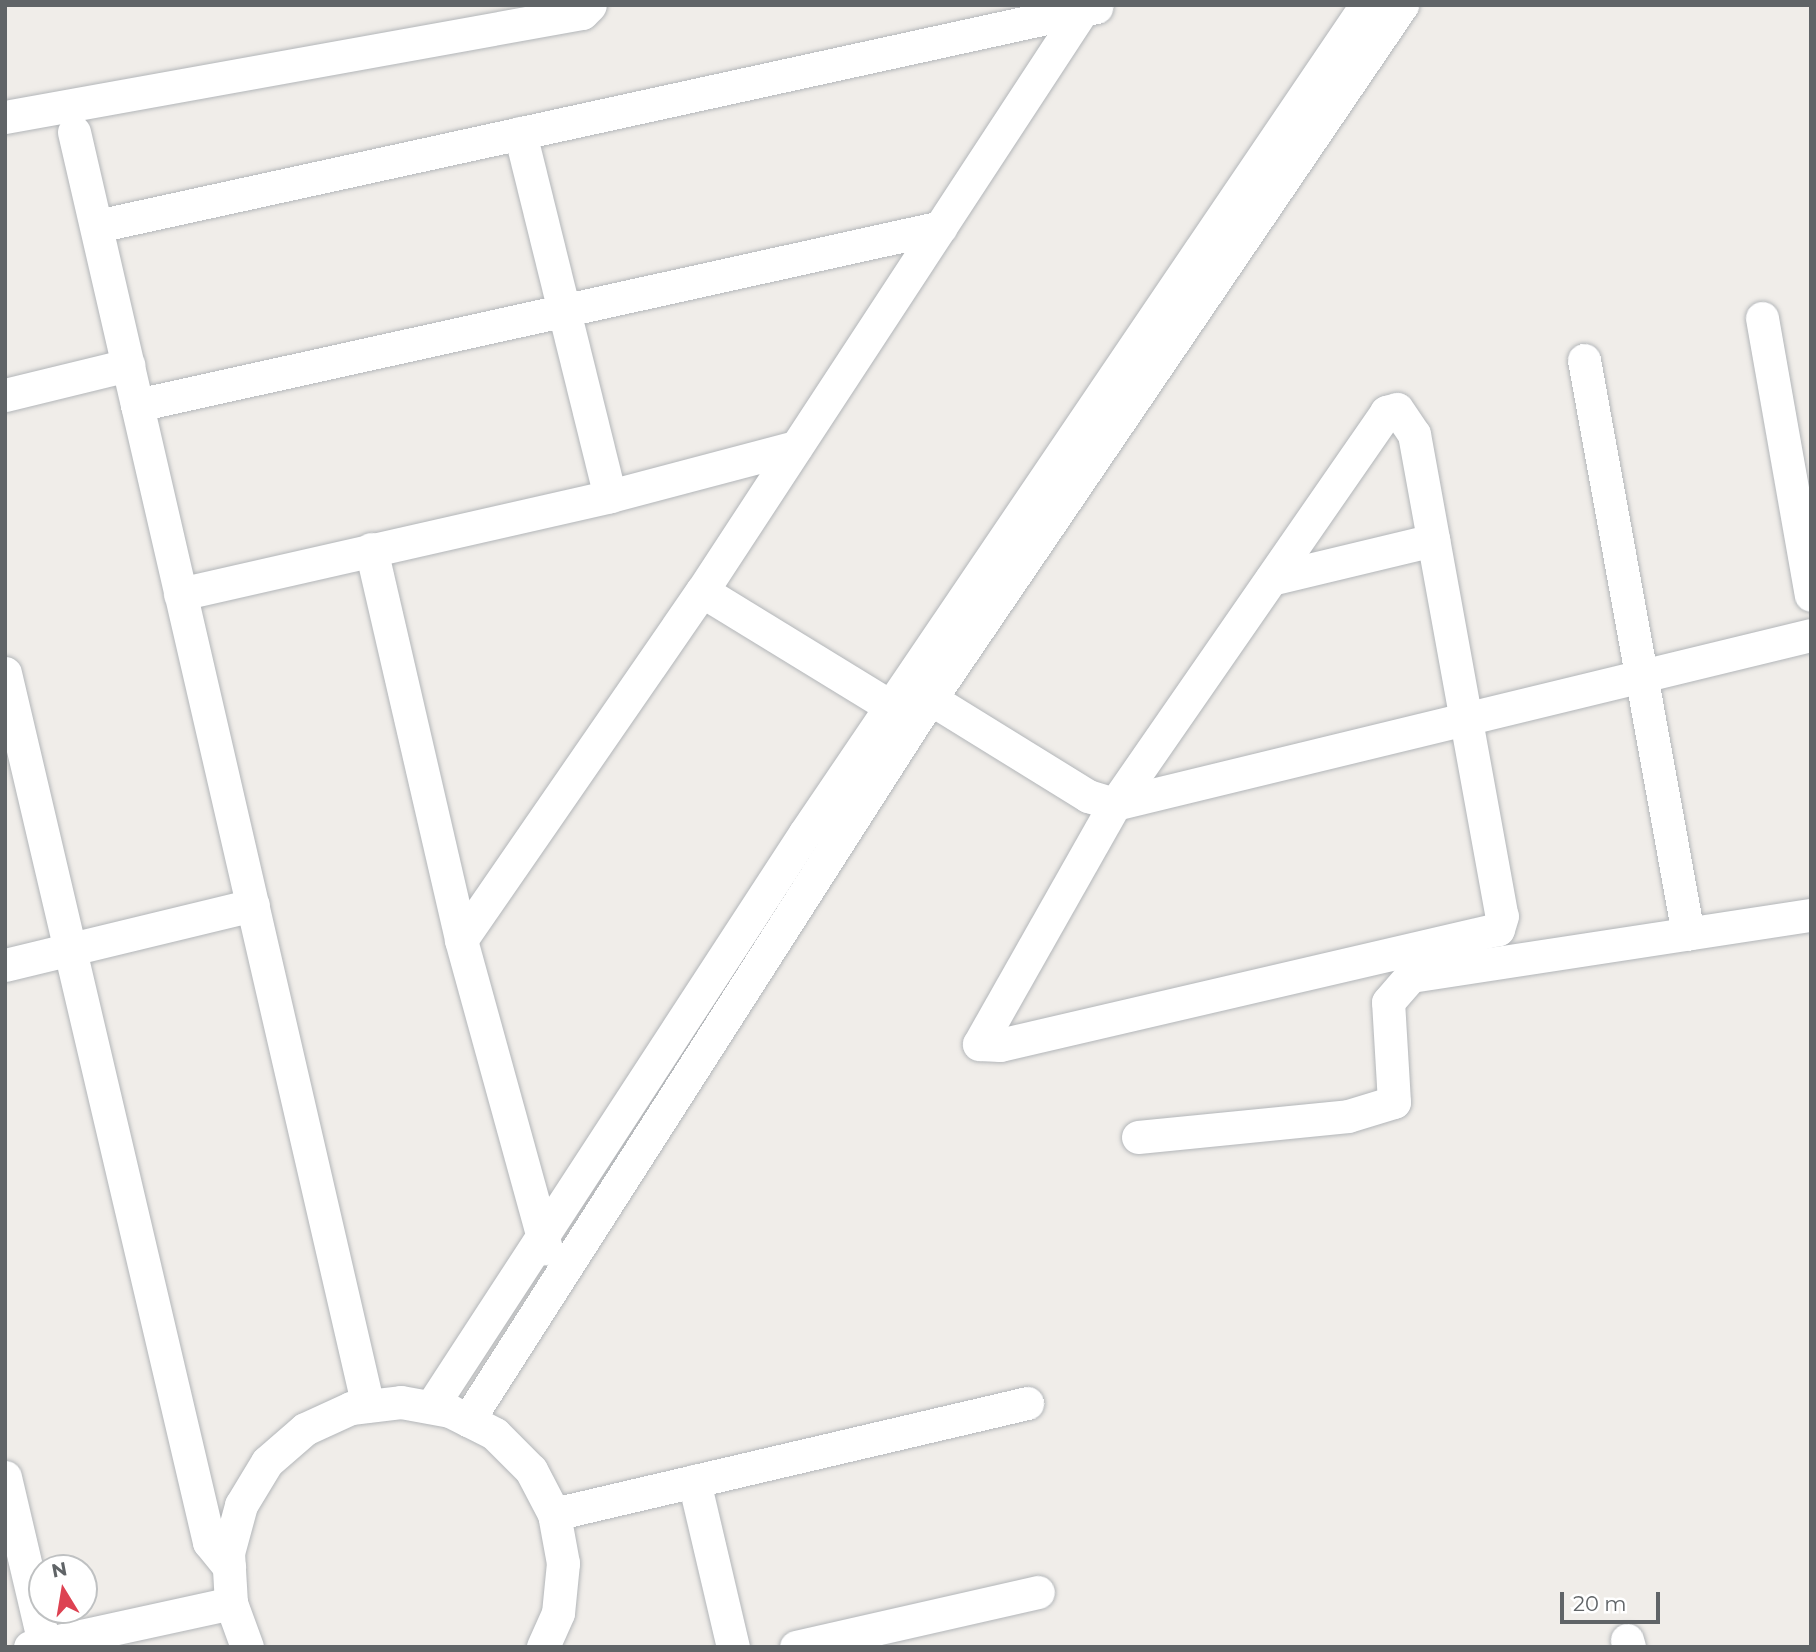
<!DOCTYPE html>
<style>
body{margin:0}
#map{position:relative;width:1816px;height:1652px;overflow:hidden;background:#f0ede9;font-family:Montserrat,sans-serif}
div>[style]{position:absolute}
.roads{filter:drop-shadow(0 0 2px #b3b6b9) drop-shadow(0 0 2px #b3b6b9)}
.street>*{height:33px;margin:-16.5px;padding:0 16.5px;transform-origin:16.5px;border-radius:16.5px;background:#fff}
span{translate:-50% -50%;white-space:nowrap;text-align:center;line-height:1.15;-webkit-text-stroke:5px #fff;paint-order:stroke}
.frame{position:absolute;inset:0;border:7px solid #606467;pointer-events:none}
.north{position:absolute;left:28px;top:1554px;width:70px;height:70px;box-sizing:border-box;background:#fff;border:2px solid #bfc1c2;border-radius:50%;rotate:349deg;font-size:19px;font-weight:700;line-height:28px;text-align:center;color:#606467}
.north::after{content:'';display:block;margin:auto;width:24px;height:32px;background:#dd4252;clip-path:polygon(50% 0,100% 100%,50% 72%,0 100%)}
.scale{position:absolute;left:1560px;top:1592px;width:100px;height:32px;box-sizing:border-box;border:4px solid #606467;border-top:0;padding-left:9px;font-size:21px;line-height:24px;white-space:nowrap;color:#606467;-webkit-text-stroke:5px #fff;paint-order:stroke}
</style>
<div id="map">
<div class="roads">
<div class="street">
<i style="left:5px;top:117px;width:586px;rotate:-10.22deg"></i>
<i style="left:582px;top:13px;width:11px;rotate:-45deg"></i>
<i style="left:74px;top:132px;width:1307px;rotate:77.01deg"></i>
<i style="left:520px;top:133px;width:374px;rotate:76.1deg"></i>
<i style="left:97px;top:226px;width:1023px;rotate:-12.36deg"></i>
<i style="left:1762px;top:318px;width:281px;rotate:80deg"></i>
<i style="left:1584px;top:360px;width:583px;rotate:79.73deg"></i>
<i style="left:5px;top:395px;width:127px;rotate:-13.7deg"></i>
<i style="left:137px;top:405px;width:823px;rotate:-12.48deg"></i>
<i style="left:1397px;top:409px;width:30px;rotate:56deg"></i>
<i style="left:1414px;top:434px;width:490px;rotate:79.7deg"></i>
<i style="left:1502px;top:916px;width:14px;rotate:107deg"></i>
<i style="left:1498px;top:929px;width:511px;rotate:166.89deg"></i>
<i style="left:1000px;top:1045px;width:21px;rotate:-177deg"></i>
<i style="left:979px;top:1044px;width:276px;rotate:-60.5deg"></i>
<i style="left:1115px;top:804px;width:477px;rotate:-55.3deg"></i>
<i style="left:1386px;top:412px;width:11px;rotate:-15deg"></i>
<i style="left:371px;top:549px;width:401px;rotate:77deg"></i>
<i style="left:461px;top:940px;width:320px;rotate:74.6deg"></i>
<i style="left:1271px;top:579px;width:167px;rotate:-13.5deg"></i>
<i style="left:702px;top:591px;width:241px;rotate:31.5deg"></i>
<i style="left:180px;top:594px;width:441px;rotate:-12.8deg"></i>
<i style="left:610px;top:496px;width:192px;rotate:-14.8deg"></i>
<i style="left:5px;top:673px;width:893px;rotate:76.79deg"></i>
<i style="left:209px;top:1542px;width:32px;rotate:51deg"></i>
<i style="left:931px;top:699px;width:185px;rotate:31.7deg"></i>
<i style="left:1088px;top:796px;width:28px;rotate:17deg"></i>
<i style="left:1115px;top:804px;width:716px;rotate:-13.65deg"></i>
<i style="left:461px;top:940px;width:424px;rotate:-55.4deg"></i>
<i style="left:702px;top:591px;width:696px;rotate:-56.79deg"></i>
<i style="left:5px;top:965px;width:255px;rotate:-13.6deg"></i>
<i style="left:1138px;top:1137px;width:211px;rotate:-5.7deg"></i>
<i style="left:1348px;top:1116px;width:48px;rotate:-16.9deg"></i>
<i style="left:1394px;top:1102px;width:100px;rotate:-93.4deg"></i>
<i style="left:1388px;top:1002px;width:35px;rotate:-49deg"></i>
<i style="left:1411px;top:976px;width:405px;rotate:-8.7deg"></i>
<i style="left:431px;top:1407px;width:685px;rotate:-56.91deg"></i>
<i style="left:805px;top:833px;width:1000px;rotate:-55.88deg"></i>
<i style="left:468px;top:1420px;width:831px;rotate:-57.38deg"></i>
<i style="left:916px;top:720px;width:865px;rotate:-55.8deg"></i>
<i style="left:5px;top:1477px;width:171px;rotate:76.8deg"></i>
<i style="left:694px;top:1481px;width:171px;rotate:76.8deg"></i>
<i style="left:554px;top:1514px;width:486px;rotate:-13.2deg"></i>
<i style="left:1627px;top:1640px;width:7px;rotate:74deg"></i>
<i style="left:30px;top:1647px;width:206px;rotate:-12.3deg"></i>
<i style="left:247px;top:1647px;width:47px;rotate:-110deg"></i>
<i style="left:231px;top:1603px;width:50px;rotate:-93.4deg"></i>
<i style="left:228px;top:1553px;width:50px;rotate:-74.8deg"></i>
<i style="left:241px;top:1505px;width:50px;rotate:-58.8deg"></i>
<i style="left:267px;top:1462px;width:50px;rotate:-41deg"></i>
<i style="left:305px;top:1429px;width:51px;rotate:-24.5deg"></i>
<i style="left:351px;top:1408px;width:50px;rotate:-6.8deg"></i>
<i style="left:401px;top:1402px;width:50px;rotate:10.4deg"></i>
<i style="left:450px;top:1411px;width:20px;rotate:27deg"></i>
<i style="left:468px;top:1420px;width:30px;rotate:27deg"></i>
<i style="left:495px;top:1434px;width:51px;rotate:45deg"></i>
<i style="left:531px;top:1470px;width:50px;rotate:62.4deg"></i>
<i style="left:554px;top:1514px;width:50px;rotate:79.6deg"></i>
<i style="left:563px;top:1563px;width:50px;rotate:95.7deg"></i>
<i style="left:558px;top:1613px;width:37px;rotate:114deg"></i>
<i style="left:796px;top:1647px;width:248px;rotate:-12.8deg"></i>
</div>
</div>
<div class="frame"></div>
<div class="north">N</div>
<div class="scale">20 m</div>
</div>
